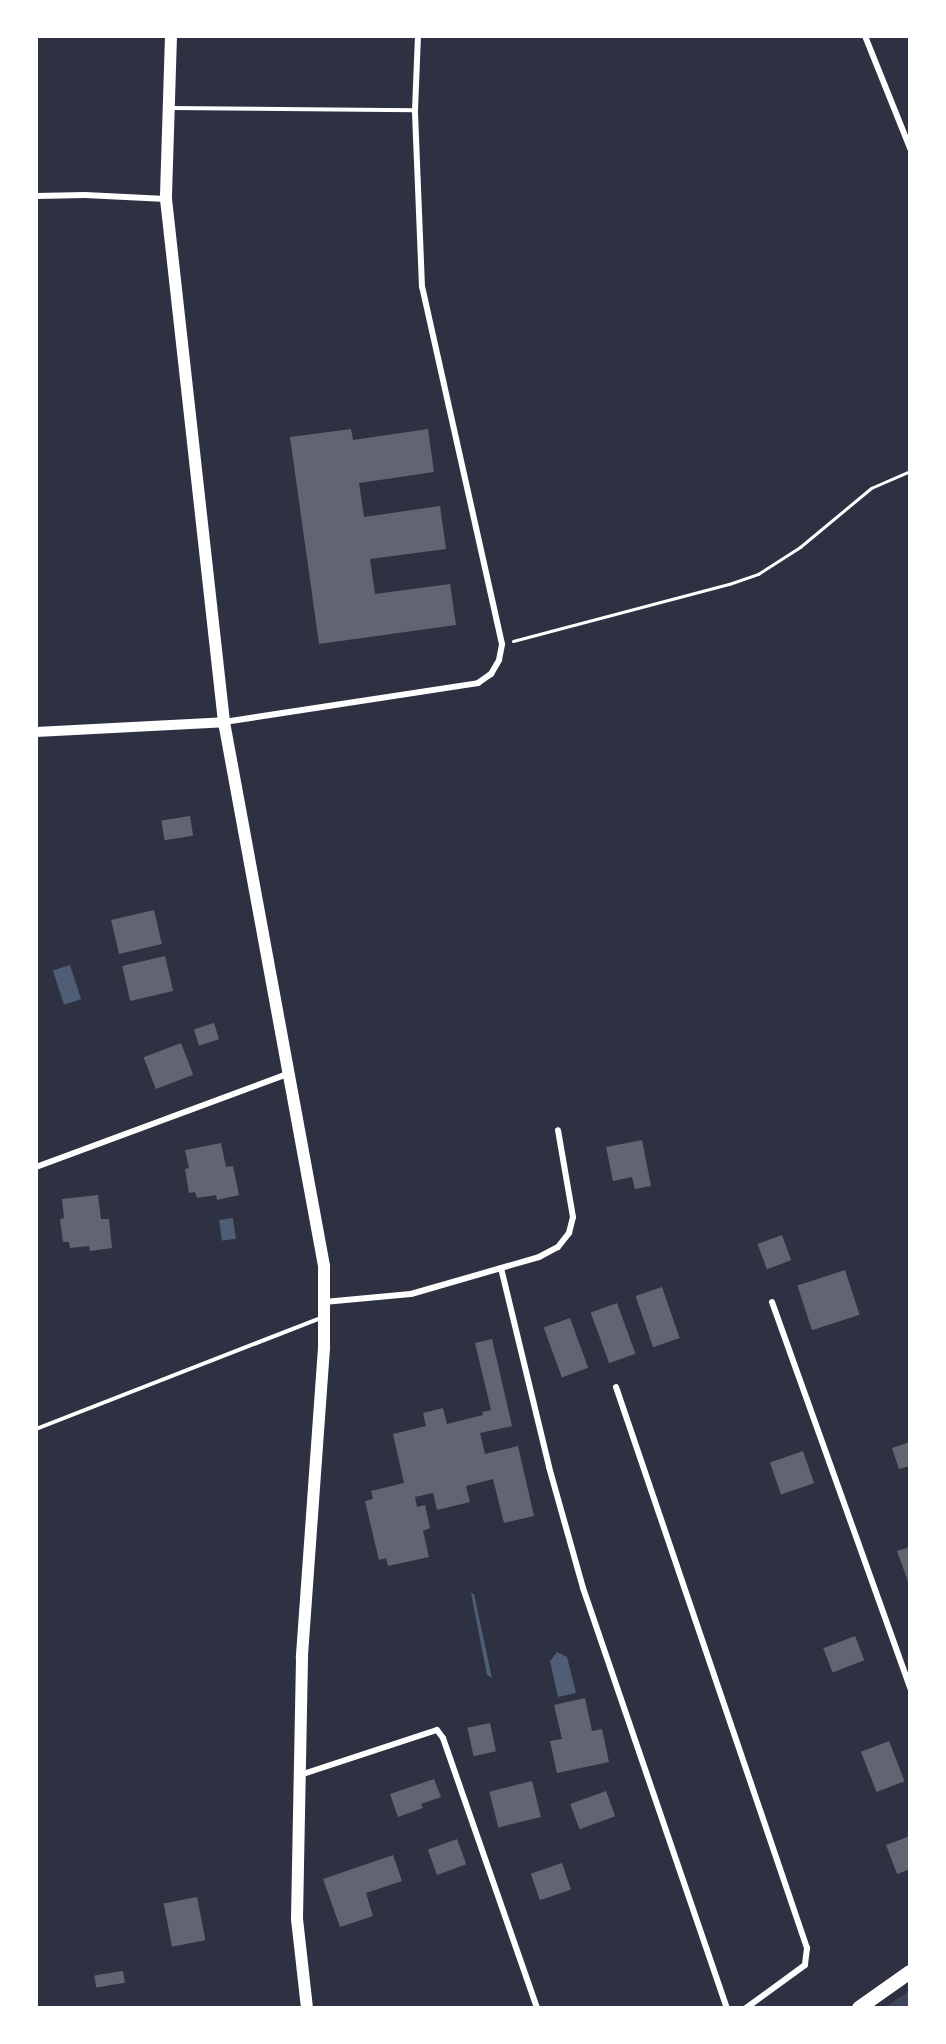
<!DOCTYPE html>
<style>
body{margin:0}
#map{position:relative;width:946px;height:2044px;overflow:hidden;background:#2d3142;font-family:"PT Sans",sans-serif}
div>[style]{position:absolute}
.green>*{inset:0;background:#3c4559}
.water>*{inset:0;background:#4f5d75;transform-origin:0 0}
.building>*{inset:0;background:#626471;transform-origin:0 0}
.path>*{height:3px;margin:-1.5px;padding:0 1.5px;transform-origin:1.5px;border-radius:1.5px;background:#fff}
.service>*{height:4px;margin:-2px;padding:0 2px;transform-origin:2px;border-radius:2px;background:#fff}
.minor>*{height:6px;margin:-3px;padding:0 3px;transform-origin:3px;border-radius:3px;background:#fff}
.tertiary>*{height:10px;margin:-5px;padding:0 5px;transform-origin:5px;border-radius:5px;background:#fff}
.secondary>*{height:12px;margin:-6px;padding:0 6px;transform-origin:6px;border-radius:6px;background:#fff}
.primary>*{height:14px;margin:-7px;padding:0 7px;transform-origin:7px;border-radius:7px;background:#fff}
span{translate:-50% -50%;white-space:nowrap;text-align:center;line-height:1.15;-webkit-text-stroke:4.5px #fff;paint-order:stroke}
.frame{position:absolute;inset:0;border:38px solid #fff;pointer-events:none}
</style>
<div id="map">
<div class="green">
<i style="clip-path:polygon(910px 1990px,910px 2004px,904px 2008px,884px 2008px)"></i>
</div>
<div class="water">
<i style="left:70px;top:965px;width:36px;height:18px;rotate:72deg"></i>
<i style="left:233px;top:1218px;width:21px;height:14px;rotate:82deg"></i>
<i style="clip-path:polygon(471px 1593px,474px 1594px,492px 1678px,487px 1675px)"></i>
<i style="clip-path:polygon(557px 1652px,567px 1657px,576px 1693px,558px 1697px,550px 1661px)"></i>
</div>
<div class="building">
<i style="clip-path:polygon(351px 429px,353px 440px,428px 429px,434px 472px,359px 483px,364px 517px,440px 506px,446px 549px,370px 559px,375px 594px,450px 584px,456px 625px,319px 644px,290px 437px)"></i>
<i style="left:190px;top:816px;width:20px;height:29px;rotate:81deg"></i>
<i style="left:154px;top:910px;width:35px;height:44px;rotate:77deg"></i>
<i style="left:165px;top:956px;width:36px;height:44px;rotate:77deg"></i>
<i style="left:214px;top:1023px;width:17px;height:21px;rotate:73deg"></i>
<i style="left:181px;top:1043px;width:34px;height:40px;rotate:69deg"></i>
<i style="clip-path:polygon(642px 1140px,651px 1186px,635px 1189px,632px 1177px,613px 1181px,606px 1147px)"></i>
<i style="clip-path:polygon(221px 1143px,226px 1167px,233px 1166px,239px 1195px,217px 1200px,216px 1195px,197px 1198px,195px 1192px,189px 1193px,185px 1169px,189px 1168px,185px 1150px)"></i>
<i style="clip-path:polygon(98px 1195px,101px 1219px,109px 1219px,112px 1248px,90px 1251px,89px 1246px,70px 1248px,69px 1242px,63px 1242px,60px 1219px,64px 1218px,62px 1199px)"></i>
<i style="left:782px;top:1235px;width:27px;height:26px;rotate:70deg"></i>
<i style="left:845px;top:1270px;width:47px;height:50px;rotate:72deg"></i>
<i style="left:662px;top:1287px;width:54px;height:28px;rotate:71deg"></i>
<i style="left:617px;top:1303px;width:54px;height:28px;rotate:70deg"></i>
<i style="left:570px;top:1318px;width:53px;height:28px;rotate:70deg"></i>
<i style="clip-path:polygon(492px 1339px,512px 1426px,480px 1433px,485px 1454px,518px 1446px,534px 1516px,504px 1523px,493px 1479px,466px 1486px,470px 1502px,437px 1510px,433px 1493px,415px 1497px,417px 1507px,425px 1505px,430px 1528px,423px 1531px,429px 1557px,388px 1566px,386px 1558px,379px 1560px,365px 1501px,373px 1499px,371px 1491px,404px 1483px,393px 1434px,426px 1426px,423px 1413px,443px 1408px,447px 1424px,483px 1415px,482px 1412px,491px 1410px,475px 1343px)"></i>
<i style="clip-path:polygon(910px 1442px,910px 1466px,899px 1469px,892px 1448px)"></i>
<i style="left:803px;top:1451px;width:34px;height:35px;rotate:71deg"></i>
<i style="clip-path:polygon(910px 1547px,910px 1587px,897px 1551px)"></i>
<i style="left:855px;top:1636px;width:26px;height:34px;rotate:69deg"></i>
<i style="clip-path:polygon(585px 1698px,592px 1731px,602px 1729px,609px 1762px,557px 1773px,550px 1741px,562px 1739px,554px 1705px)"></i>
<i style="left:490px;top:1723px;width:29px;height:23px;rotate:78deg"></i>
<i style="left:889px;top:1741px;width:43px;height:30px;rotate:69deg"></i>
<i style="clip-path:polygon(434px 1779px,441px 1797px,421px 1804px,423px 1808px,398px 1817px,390px 1794px)"></i>
<i style="left:532px;top:1781px;width:37px;height:44px;rotate:76deg"></i>
<i style="left:606px;top:1791px;width:27px;height:38px;rotate:70deg"></i>
<i style="clip-path:polygon(910px 1836px,910px 1869px,897px 1874px,886px 1845px)"></i>
<i style="left:457px;top:1839px;width:27px;height:31px;rotate:70deg"></i>
<i style="clip-path:polygon(393px 1855px,402px 1881px,366px 1893px,373px 1916px,340px 1927px,323px 1879px)"></i>
<i style="left:562px;top:1863px;width:28px;height:33px;rotate:71deg"></i>
<i style="left:197px;top:1897px;width:44px;height:34px;rotate:79deg"></i>
<i style="left:123px;top:1971px;width:12px;height:29px;rotate:81deg"></i>
</div>
<div class="path">
<i style="left:513px;top:641px;width:223px;rotate:-14.8deg"></i>
<i style="left:729px;top:584px;width:31px;rotate:-19deg"></i>
<i style="left:758px;top:574px;width:50px;rotate:-32.7deg"></i>
<i style="left:800px;top:547px;width:92px;rotate:-39.7deg"></i>
<i style="left:871px;top:488px;width:43px;rotate:-23.6deg"></i>
</div>
<div class="service">
<i style="left:170px;top:108px;width:245px;rotate:0.5deg"></i>
<i style="left:36px;top:1429px;width:306px;rotate:-21.3deg"></i>
</div>
<div class="minor">
<i style="left:865px;top:36px;width:121px;rotate:68.1deg"></i>
<i style="left:36px;top:196px;width:49px;rotate:-1.2deg"></i>
<i style="left:85px;top:195px;width:81px;rotate:2.8deg"></i>
<i style="left:224px;top:722px;width:257px;rotate:-8.7deg"></i>
<i style="left:478px;top:683px;width:16px;rotate:-35deg"></i>
<i style="left:491px;top:674px;width:16px;rotate:-60deg"></i>
<i style="left:499px;top:660px;width:16px;rotate:-79deg"></i>
<i style="left:502px;top:644px;width:366px;rotate:-102.6deg"></i>
<i style="left:422px;top:287px;width:177px;rotate:-92.3deg"></i>
<i style="left:415px;top:110px;width:74px;rotate:-87.7deg"></i>
<i style="left:36px;top:1167px;width:269px;rotate:-20.3deg"></i>
<i style="left:501px;top:1268px;width:205px;rotate:76.4deg"></i>
<i style="left:549px;top:1467px;width:126px;rotate:74.3deg"></i>
<i style="left:583px;top:1588px;width:444px;rotate:71.1deg"></i>
<i style="left:324px;top:1302px;width:87px;rotate:-5.3deg"></i>
<i style="left:411px;top:1294px;width:133px;rotate:-16.1deg"></i>
<i style="left:539px;top:1257px;width:21px;rotate:-28deg"></i>
<i style="left:558px;top:1247px;width:18px;rotate:-52deg"></i>
<i style="left:569px;top:1233px;width:16px;rotate:-76deg"></i>
<i style="left:573px;top:1217px;width:88px;rotate:-99.8deg"></i>
<i style="left:772px;top:1302px;width:410px;rotate:70.3deg"></i>
<i style="left:616px;top:1387px;width:593px;rotate:71.2deg"></i>
<i style="left:807px;top:1948px;width:17px;rotate:97deg"></i>
<i style="left:805px;top:1965px;width:73px;rotate:143.9deg"></i>
<i style="left:300px;top:1775px;width:144px;rotate:-18.2deg"></i>
<i style="left:437px;top:1730px;width:10px;rotate:53deg"></i>
<i style="left:443px;top:1738px;width:286px;rotate:70.8deg"></i>
</div>
<div class="tertiary">
<i style="left:36px;top:732px;width:188px;rotate:-3deg"></i>
</div>
<div class="secondary">
<i style="left:171px;top:36px;width:163px;rotate:91.8deg"></i>
<i style="left:166px;top:199px;width:526px;rotate:83.67deg"></i>
<i style="left:224px;top:722px;width:553px;rotate:79.58deg"></i>
<i style="left:324px;top:1266px;width:82px;rotate:90deg"></i>
<i style="left:324px;top:1348px;width:311px;rotate:94.1deg"></i>
<i style="left:302px;top:1658px;width:261px;rotate:91.1deg"></i>
<i style="left:297px;top:1919px;width:90px;rotate:83.6deg"></i>
</div>
<div class="primary">
<i style="left:859px;top:2008px;width:62px;rotate:-35.2deg"></i>
</div>
<div class="frame"></div>
</div>
